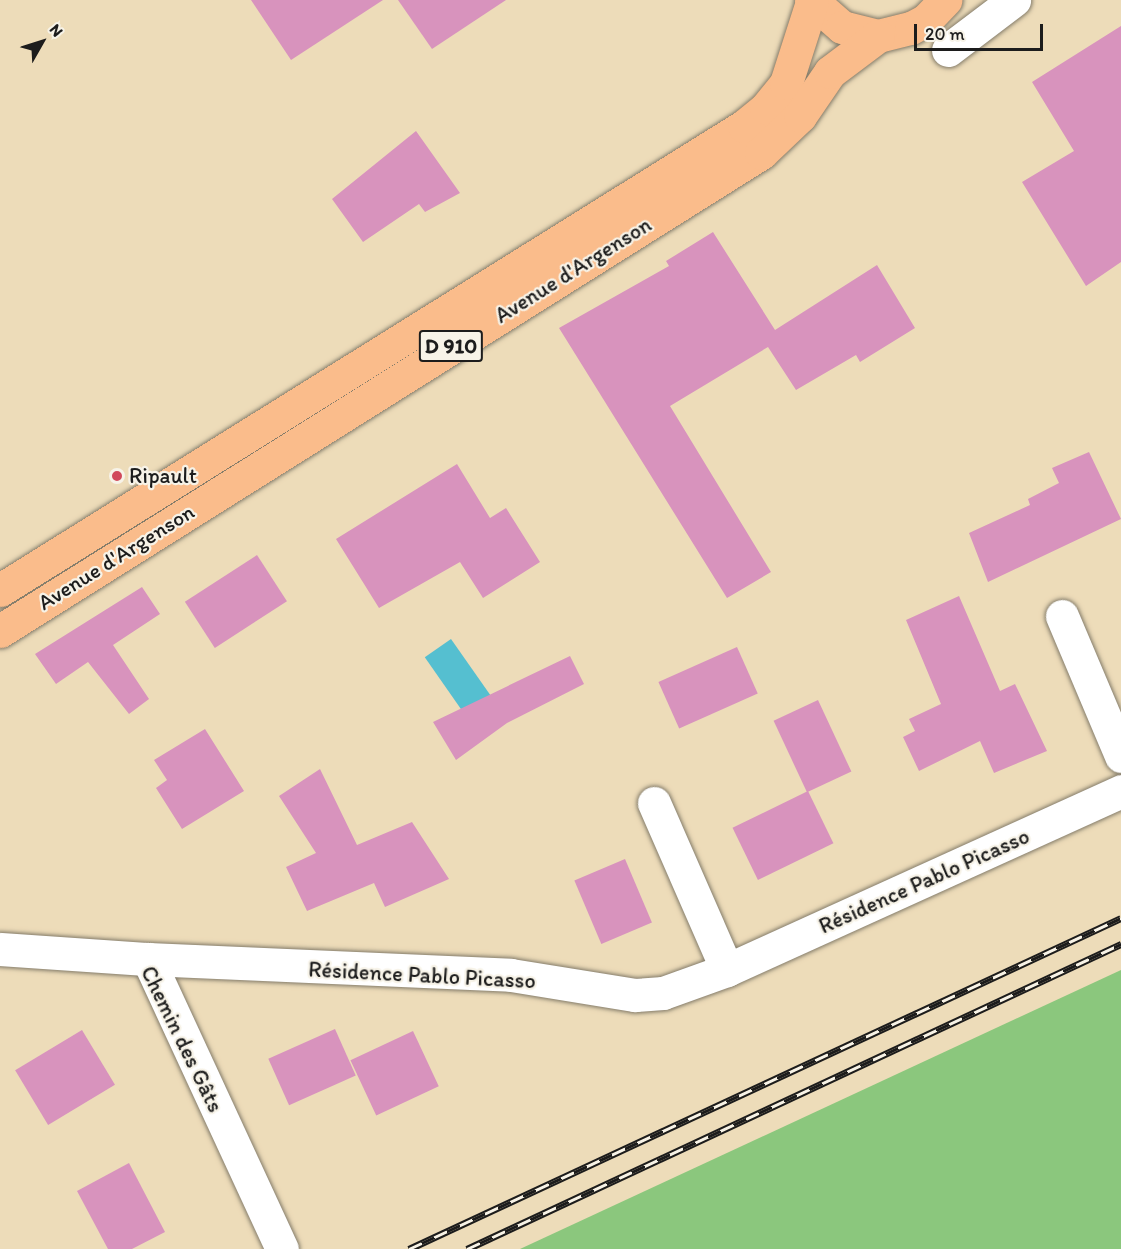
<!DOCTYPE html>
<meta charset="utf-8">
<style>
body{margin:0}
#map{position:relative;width:1121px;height:1249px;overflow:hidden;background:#eddcb9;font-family:Itim,sans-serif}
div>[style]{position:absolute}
.green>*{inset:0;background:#8bc77d}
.water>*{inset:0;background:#55bfd0;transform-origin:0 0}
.building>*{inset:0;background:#d893bd;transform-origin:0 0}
.roads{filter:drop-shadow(0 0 2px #847c6a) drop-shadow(0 0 2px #847c6a)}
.minor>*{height:33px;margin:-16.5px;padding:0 16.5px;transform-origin:16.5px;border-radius:16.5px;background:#fff}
.major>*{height:33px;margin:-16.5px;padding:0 16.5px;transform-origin:16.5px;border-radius:16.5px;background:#fabc8b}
.rail>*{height:7px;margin-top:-3.5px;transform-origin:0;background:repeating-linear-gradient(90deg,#f7f3e8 0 14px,#1c1c1c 0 28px);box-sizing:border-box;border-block:2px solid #1c1c1c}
.dots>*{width:16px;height:16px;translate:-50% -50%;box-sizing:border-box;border:3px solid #f7f3e8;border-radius:50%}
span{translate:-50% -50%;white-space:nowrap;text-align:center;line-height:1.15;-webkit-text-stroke:4.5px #f7f3e8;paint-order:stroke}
.shield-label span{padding:2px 4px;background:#f7f3e8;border:2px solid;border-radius:4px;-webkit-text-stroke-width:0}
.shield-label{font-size:21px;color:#1c1c1c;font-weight:700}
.street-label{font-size:22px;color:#1c1c1c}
.poi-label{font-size:22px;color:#1c1c1c}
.left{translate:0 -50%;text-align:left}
.north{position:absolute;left:12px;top:12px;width:60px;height:60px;-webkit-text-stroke:4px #f7f3e8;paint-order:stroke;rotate:51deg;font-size:16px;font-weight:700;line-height:24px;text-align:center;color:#1c1c1c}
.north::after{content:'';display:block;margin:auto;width:21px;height:27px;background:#1c1c1c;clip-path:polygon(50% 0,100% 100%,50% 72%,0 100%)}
.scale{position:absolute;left:914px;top:24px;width:129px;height:27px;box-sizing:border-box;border:3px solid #1c1c1c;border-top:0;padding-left:8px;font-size:18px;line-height:21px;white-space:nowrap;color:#1c1c1c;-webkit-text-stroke:4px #f7f3e8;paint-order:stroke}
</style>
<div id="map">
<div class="green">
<i style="clip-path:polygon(1121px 970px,1121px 1249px,520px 1249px)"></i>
</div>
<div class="water">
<i style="left:451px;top:639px;width:70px;height:32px;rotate:55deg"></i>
</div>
<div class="building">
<i style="clip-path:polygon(251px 0,383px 0,291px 60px)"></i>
<i style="clip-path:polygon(398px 0,506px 0,432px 49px)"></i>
<i style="clip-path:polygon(1121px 26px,1121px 262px,1086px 286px,1022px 182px,1074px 151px,1032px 82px)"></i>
<i style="clip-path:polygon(416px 131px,460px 193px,425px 212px,419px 204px,363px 242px,332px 199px)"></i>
<i style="clip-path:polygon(713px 232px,775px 330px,877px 265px,915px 328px,860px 362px,856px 355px,796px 390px,768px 347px,670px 406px,771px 572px,727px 598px,559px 328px,669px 266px,666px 261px)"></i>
<i style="clip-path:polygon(1089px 452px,1121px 519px,988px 582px,969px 533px,1030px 505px,1028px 499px,1059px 483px,1052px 468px)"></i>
<i style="clip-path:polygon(457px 464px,490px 518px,506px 508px,540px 562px,483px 598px,460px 562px,379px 608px,336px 539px)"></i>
<i style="left:257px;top:555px;width:55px;height:86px;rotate:57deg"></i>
<i style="clip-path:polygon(142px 587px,160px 614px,113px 645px,149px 699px,129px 714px,88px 662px,56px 684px,35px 654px)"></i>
<i style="clip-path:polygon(959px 596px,1000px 691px,1015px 684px,1047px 751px,994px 773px,980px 741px,919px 771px,903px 737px,915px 731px,909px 719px,941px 704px,906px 620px)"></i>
<i style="left:737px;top:647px;width:51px;height:86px;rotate:66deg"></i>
<i style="clip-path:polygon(570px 656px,584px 684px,507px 723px,456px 760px,433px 722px)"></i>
<i style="left:818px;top:700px;width:79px;height:49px;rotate:65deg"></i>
<i style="clip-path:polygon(205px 729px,244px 791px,182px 829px,156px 788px,167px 780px,154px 760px)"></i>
<i style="clip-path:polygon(320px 769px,357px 845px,412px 822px,449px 879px,385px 907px,374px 883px,307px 911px,286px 867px,316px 853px,279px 796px)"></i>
<i style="left:808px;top:791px;width:58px;height:84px;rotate:64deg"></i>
<i style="left:625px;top:859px;width:69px;height:55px;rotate:67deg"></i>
<i style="left:335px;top:1029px;width:51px;height:73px;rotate:66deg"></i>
<i style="left:82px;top:1030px;width:64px;height:78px;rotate:59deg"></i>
<i style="left:413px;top:1031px;width:61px;height:69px;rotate:65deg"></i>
<i style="clip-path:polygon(129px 1163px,165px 1232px,132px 1249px,108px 1249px,77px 1191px)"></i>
</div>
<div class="roads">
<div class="minor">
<i style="left:948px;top:50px;width:83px;rotate:-37.1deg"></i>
<i style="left:1062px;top:616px;width:152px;rotate:67.1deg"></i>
<i style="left:654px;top:803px;width:182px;rotate:66.4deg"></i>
<i style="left:0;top:949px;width:148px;rotate:3.9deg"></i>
<i style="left:148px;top:959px;width:319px;rotate:65.2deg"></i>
<i style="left:148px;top:959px;width:363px;rotate:2.5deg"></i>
<i style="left:511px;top:975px;width:126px;rotate:9.2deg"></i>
<i style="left:635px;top:995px;width:28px;rotate:-4deg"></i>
<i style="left:663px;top:993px;width:68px;rotate:-19.8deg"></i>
<i style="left:727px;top:970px;width:433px;rotate:-24.4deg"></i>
</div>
<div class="major">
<i style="left:811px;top:0;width:41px;rotate:41.1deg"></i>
<i style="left:842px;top:27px;width:37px;rotate:14deg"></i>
<i style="left:878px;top:36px;width:34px;rotate:-14deg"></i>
<i style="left:911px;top:28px;width:17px;rotate:-28deg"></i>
<i style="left:926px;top:20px;width:28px;rotate:-46deg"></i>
<i style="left:0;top:590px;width:877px;rotate:-31.95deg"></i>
<i style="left:744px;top:126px;width:28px;rotate:-39deg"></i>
<i style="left:766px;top:108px;width:32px;rotate:-51deg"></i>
<i style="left:786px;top:83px;width:85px;rotate:-72.2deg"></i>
<i style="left:0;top:631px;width:899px;rotate:-32.13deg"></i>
<i style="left:761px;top:153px;width:54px;rotate:-43.5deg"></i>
<i style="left:800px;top:116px;width:53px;rotate:-55.7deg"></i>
<i style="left:830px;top:72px;width:60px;rotate:-36.9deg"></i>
</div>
</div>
<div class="rail">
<i style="left:409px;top:1249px;width:785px;rotate:-24.93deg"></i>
<i style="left:467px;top:1249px;width:722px;rotate:-25deg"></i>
</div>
<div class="dots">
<i style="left:117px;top:476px;background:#d1495b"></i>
</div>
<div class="shield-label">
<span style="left:451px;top:346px">D 910</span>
</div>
<div class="street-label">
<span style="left:573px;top:270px;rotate:-32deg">Avenue d'Argenson</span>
<span style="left:116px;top:557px;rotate:-32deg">Avenue d'Argenson</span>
<span style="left:924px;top:881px;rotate:-24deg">Résidence Pablo Picasso</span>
<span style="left:422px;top:975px;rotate:3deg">Résidence Pablo Picasso</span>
<span style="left:182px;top:1039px;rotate:64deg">Chemin des Gâts</span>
</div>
<div class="poi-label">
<span class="left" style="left:129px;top:476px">Ripault</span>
</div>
<div class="north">N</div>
<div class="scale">20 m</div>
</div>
